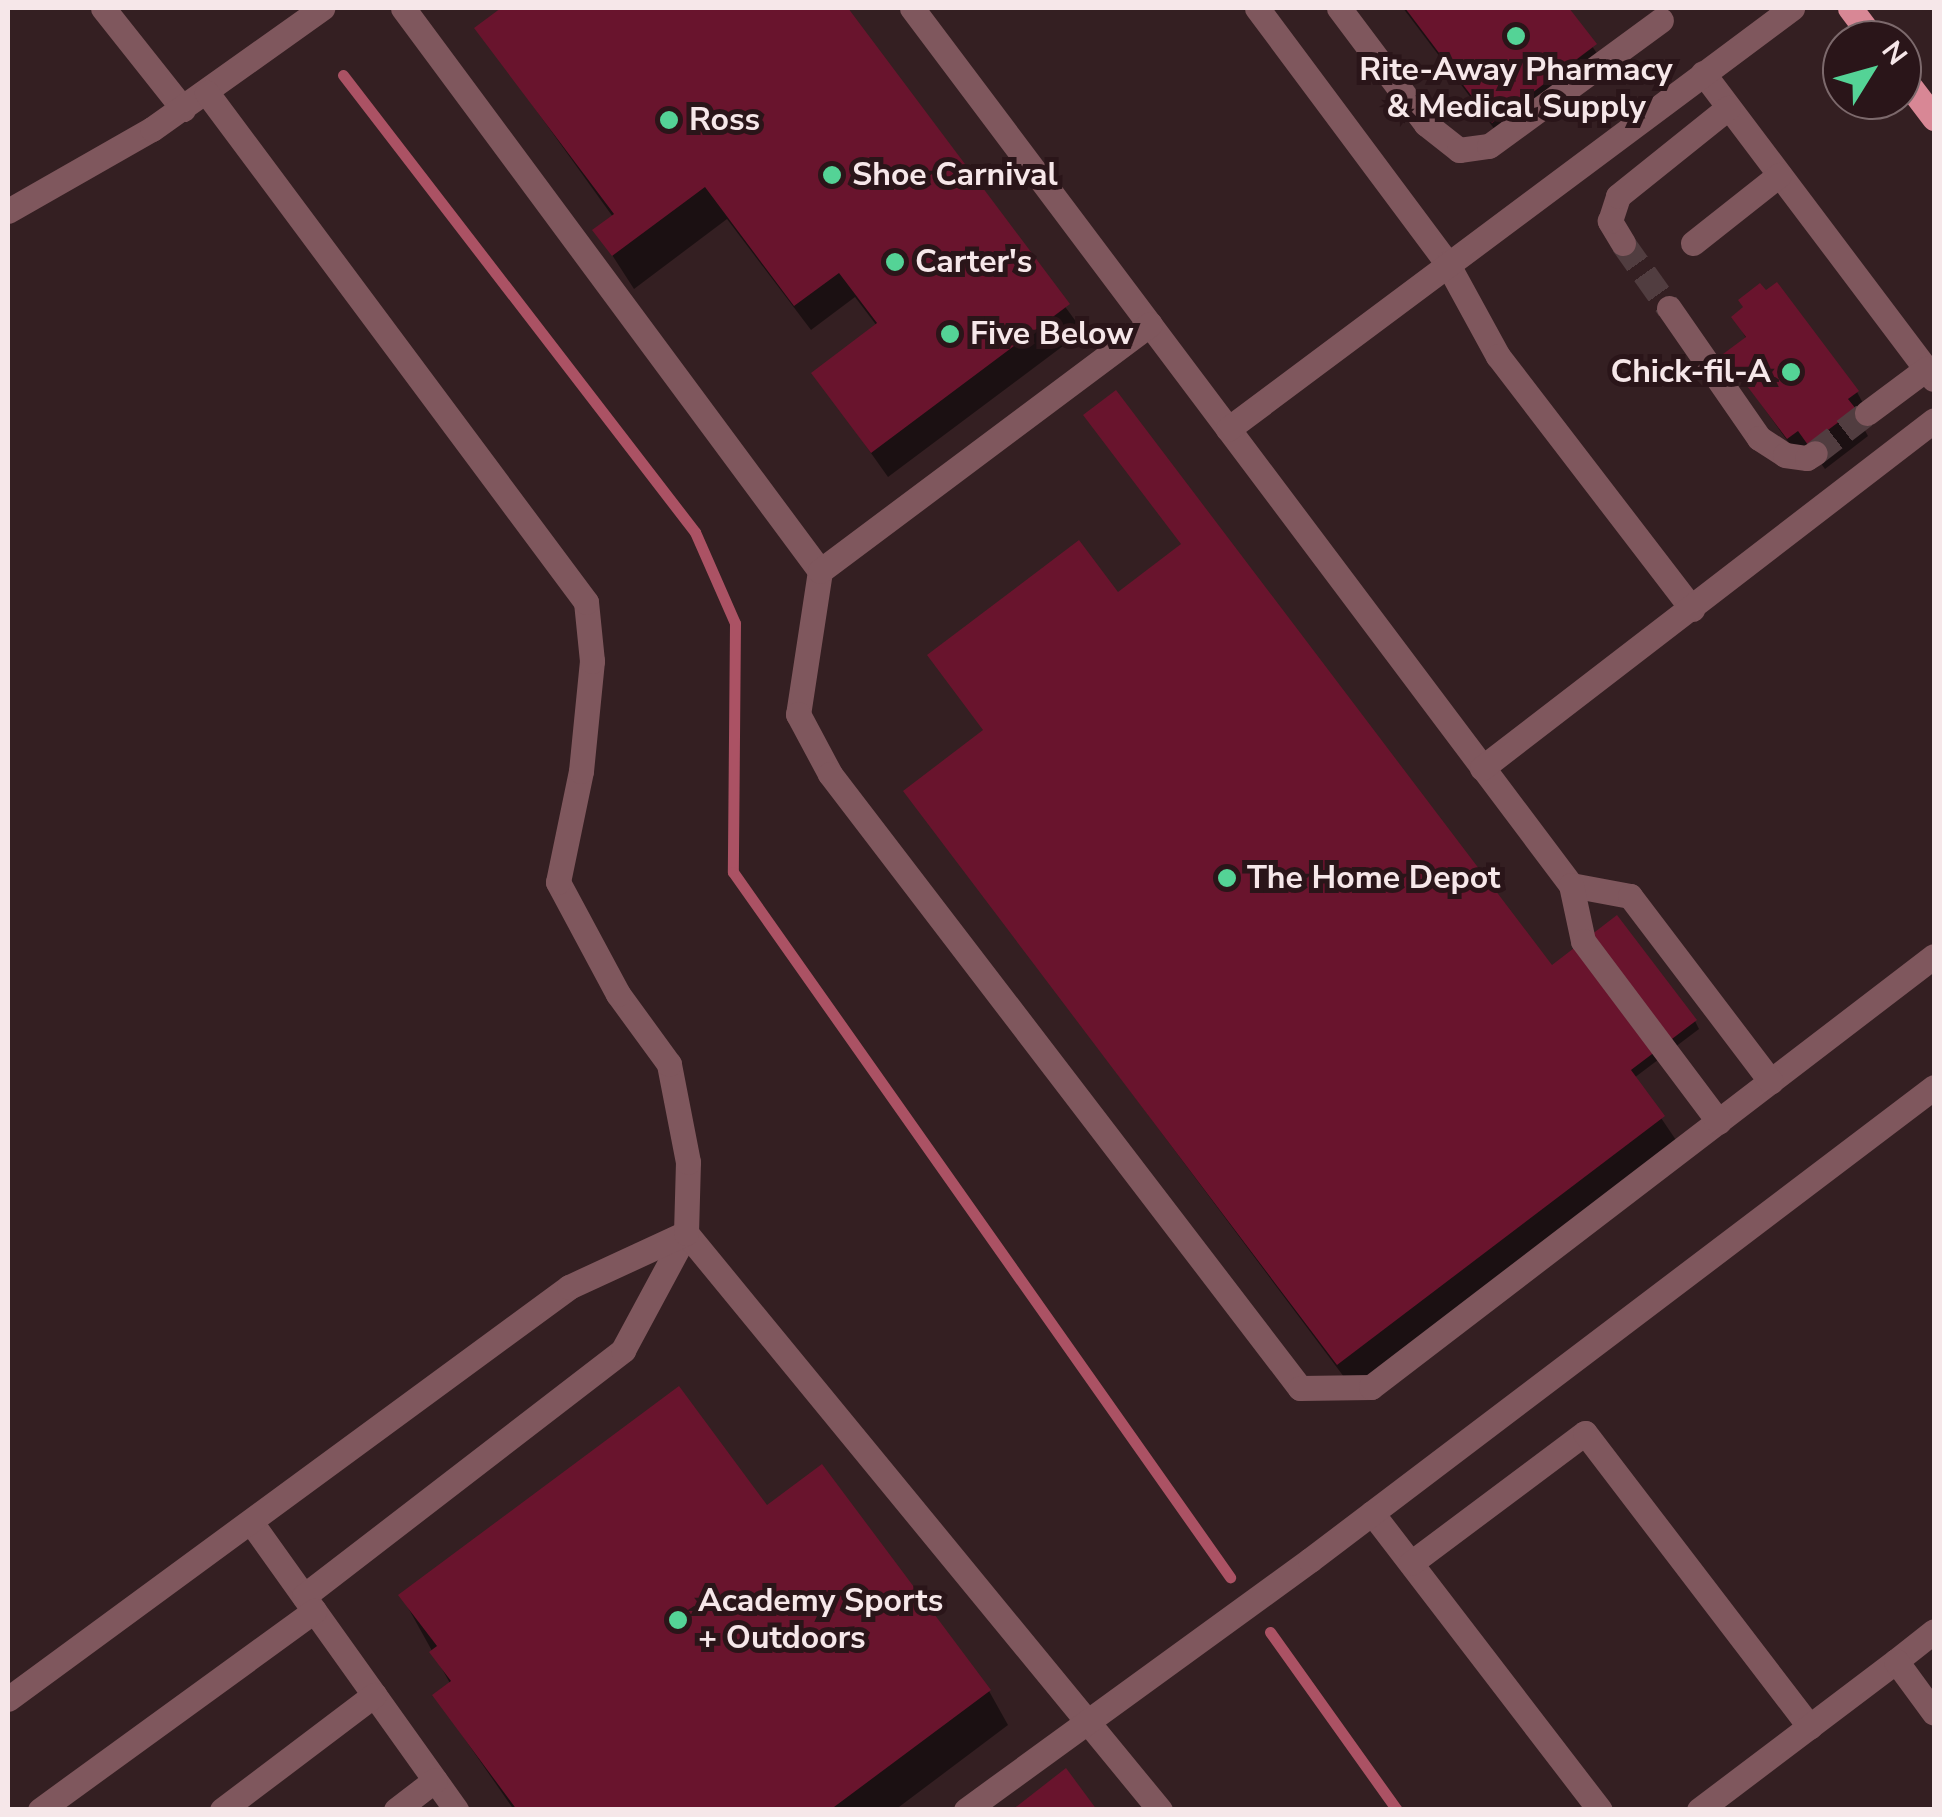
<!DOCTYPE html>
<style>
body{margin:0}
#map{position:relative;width:1942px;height:1817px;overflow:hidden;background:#341f22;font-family:"Nunito Sans",sans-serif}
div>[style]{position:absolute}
.shadow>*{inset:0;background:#0007}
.stream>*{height:11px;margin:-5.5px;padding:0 5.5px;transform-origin:5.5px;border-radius:5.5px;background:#ab5264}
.building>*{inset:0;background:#69142d}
.minor-tunnel>*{height:25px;margin-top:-12.5px;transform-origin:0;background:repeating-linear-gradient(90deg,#513d40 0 25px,transparent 0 37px)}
.minor>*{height:25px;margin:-12.5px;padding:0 12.5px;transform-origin:12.5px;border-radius:12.5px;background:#7f575d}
.major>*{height:25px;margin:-12.5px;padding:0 12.5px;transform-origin:12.5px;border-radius:12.5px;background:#d88795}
.dots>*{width:28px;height:28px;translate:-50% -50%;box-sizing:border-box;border:5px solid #2a1519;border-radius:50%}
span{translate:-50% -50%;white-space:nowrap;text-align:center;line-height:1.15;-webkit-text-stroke:10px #2a1519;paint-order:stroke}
.poi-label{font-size:32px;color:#f6e7e9;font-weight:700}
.left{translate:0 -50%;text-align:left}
.right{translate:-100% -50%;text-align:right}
.frame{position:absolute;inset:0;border:10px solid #f6e7e9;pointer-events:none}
.north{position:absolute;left:1822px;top:20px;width:100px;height:100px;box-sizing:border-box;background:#2a1519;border:2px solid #7c696c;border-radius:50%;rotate:53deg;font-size:28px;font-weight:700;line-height:40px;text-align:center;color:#f6e7e9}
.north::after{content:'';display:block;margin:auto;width:35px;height:45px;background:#54d396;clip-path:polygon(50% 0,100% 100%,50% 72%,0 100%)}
</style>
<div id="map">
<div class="shadow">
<i style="clip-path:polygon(505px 8px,845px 8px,1083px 331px,888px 477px,814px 373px,877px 326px,855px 297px,811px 330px,727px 219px,634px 289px,596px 230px,613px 217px,477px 28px)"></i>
<i style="clip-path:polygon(1403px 8px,1566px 8px,1609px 71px,1508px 147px)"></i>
<i style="clip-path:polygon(1734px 317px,1857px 392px,1871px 418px,1862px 425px,1868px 436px,1825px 469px,1815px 455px,1804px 464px,1726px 355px,1747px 340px)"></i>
<i style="clip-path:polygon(1118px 595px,1559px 979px,1695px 1021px,1699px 1029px,1634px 1078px,1678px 1143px,1353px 1389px,907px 792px,986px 732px)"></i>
<i style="clip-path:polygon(767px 1508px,989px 1691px,1008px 1725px,895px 1810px,514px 1810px,435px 1696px,451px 1685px,401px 1595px)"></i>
</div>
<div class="stream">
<i style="left:343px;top:75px;width:577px;rotate:52.4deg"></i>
<i style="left:695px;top:532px;width:99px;rotate:66.3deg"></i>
<i style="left:735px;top:623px;width:249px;rotate:90.5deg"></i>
<i style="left:733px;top:872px;width:863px;rotate:54.82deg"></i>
<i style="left:1270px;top:1632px;width:219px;rotate:54.5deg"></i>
</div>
<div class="building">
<i style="clip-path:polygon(501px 8px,848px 8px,1070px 304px,871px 453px,811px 373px,877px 323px,839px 273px,794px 306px,705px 187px,612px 256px,592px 230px,614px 214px,474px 28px)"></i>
<i style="clip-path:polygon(1405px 8px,1569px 8px,1597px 44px,1492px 123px)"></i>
<i style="clip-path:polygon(1777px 282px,1859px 391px,1848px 399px,1856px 409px,1808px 445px,1798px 431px,1787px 439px,1723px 354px,1746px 337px,1731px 317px,1743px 307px,1738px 300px,1760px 283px,1766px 290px)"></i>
<i style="clip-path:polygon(1116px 390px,1552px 965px,1617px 915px,1697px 1020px,1631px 1070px,1665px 1116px,1337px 1365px,903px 791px,983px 730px,927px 655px,1079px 540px,1118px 592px,1181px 544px,1083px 415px)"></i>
<i style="clip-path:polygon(679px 1386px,767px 1505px,822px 1464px,991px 1690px,830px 1810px,517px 1810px,432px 1695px,451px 1681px,429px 1652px,437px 1646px,398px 1595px)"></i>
<i style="clip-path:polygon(1066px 1768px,1097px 1810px,1012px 1810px)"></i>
</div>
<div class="minor-tunnel">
<i style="left:1623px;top:243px;width:80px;rotate:54.7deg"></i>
<i style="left:1815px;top:453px;width:66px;rotate:-37.6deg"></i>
</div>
<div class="minor">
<i style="left:103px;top:8px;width:129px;rotate:51.6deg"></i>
<i style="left:403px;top:8px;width:701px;rotate:53.47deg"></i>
<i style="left:820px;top:571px;width:145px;rotate:98.7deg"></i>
<i style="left:798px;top:714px;width:68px;rotate:61.9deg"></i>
<i style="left:830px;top:774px;width:773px;rotate:52.57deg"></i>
<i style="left:1300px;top:1388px;width:71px;rotate:-0.8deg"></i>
<i style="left:1371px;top:1387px;width:709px;rotate:-37.44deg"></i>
<i style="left:912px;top:8px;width:1097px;rotate:53.08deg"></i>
<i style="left:1571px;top:885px;width:60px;rotate:10.6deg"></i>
<i style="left:1630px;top:896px;width:233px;rotate:52.8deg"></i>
<i style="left:1257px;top:8px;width:318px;rotate:53.3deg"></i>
<i style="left:1447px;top:263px;width:106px;rotate:61.3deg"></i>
<i style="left:1498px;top:356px;width:319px;rotate:52.5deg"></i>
<i style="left:1339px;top:8px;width:145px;rotate:53.1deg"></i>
<i style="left:1426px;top:124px;width:42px;rotate:38.2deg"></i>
<i style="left:1459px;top:150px;width:30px;rotate:-8deg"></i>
<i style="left:1489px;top:146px;width:213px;rotate:-36.2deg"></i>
<i style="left:1703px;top:73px;width:383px;rotate:53deg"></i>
<i style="left:8px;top:211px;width:166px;rotate:-29.7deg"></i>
<i style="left:152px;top:129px;width:209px;rotate:-35.4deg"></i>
<i style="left:1623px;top:243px;width:26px;rotate:-121deg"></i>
<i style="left:1610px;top:221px;width:26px;rotate:-72deg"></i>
<i style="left:1618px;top:196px;width:141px;rotate:-38.7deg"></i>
<i style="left:1693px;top:243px;width:110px;rotate:-38.3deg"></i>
<i style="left:1669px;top:308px;width:158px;rotate:55.3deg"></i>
<i style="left:1759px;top:438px;width:31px;rotate:33deg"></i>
<i style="left:1785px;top:455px;width:22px;rotate:8deg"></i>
<i style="left:1807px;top:458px;width:9px;rotate:-32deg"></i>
<i style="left:1867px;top:413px;width:74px;rotate:-36.7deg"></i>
<i style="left:1228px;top:429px;width:704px;rotate:-36.74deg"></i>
<i style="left:820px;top:571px;width:412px;rotate:-36.8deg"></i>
<i style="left:1482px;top:768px;width:570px;rotate:-37.59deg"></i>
<i style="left:1571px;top:885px;width:57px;rotate:77.9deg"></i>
<i style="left:1583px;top:941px;width:226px;rotate:53.1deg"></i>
<i style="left:1372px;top:1513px;width:374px;rotate:52.5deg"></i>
<i style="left:253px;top:1525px;width:350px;rotate:54.5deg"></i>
<i style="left:1411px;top:1563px;width:217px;rotate:-36.8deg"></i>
<i style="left:1585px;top:1433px;width:370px;rotate:52.6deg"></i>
<i style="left:304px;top:1596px;width:403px;rotate:-37.6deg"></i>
<i style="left:623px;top:1350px;width:133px;rotate:-61.7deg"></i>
<i style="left:686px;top:1233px;width:747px;rotate:50.6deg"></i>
<i style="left:1896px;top:1661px;width:48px;rotate:-38.3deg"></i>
<i style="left:8px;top:1699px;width:696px;rotate:-36.29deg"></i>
<i style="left:569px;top:1287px;width:129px;rotate:-24.8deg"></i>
<i style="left:686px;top:1233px;width:71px;rotate:-88.4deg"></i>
<i style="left:688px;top:1162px;width:100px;rotate:-101deg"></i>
<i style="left:669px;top:1064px;width:87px;rotate:-126.1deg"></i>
<i style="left:618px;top:994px;width:127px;rotate:-118.2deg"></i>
<i style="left:558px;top:882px;width:113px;rotate:-78.3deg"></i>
<i style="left:581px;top:771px;width:111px;rotate:-84.3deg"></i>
<i style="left:592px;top:661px;width:59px;rotate:-95.8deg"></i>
<i style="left:586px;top:602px;width:635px;rotate:-126.67deg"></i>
<i style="left:40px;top:1810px;width:339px;rotate:-36deg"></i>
<i style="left:222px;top:1810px;width:191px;rotate:-37.1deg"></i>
<i style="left:396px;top:1810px;width:49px;rotate:-37.6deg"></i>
<i style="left:966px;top:1810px;width:425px;rotate:-36deg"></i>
<i style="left:1310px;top:1560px;width:783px;rotate:-37.16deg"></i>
<i style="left:1699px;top:1810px;width:247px;rotate:-37.1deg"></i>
<i style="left:1896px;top:1661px;width:64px;rotate:53.8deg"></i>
</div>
<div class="major">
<i style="left:1850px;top:8px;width:40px;rotate:53deg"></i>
<i style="left:1902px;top:76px;width:53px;rotate:52.7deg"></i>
</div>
<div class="dots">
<i style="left:1516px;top:36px;background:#54d396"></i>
<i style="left:669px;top:120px;background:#54d396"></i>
<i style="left:832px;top:175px;background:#54d396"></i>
<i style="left:895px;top:262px;background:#54d396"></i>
<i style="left:950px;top:334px;background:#54d396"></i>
<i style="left:1791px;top:372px;background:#54d396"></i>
<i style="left:1227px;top:878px;background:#54d396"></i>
<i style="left:678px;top:1620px;background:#54d396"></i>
</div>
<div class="poi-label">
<span style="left:1516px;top:89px">Rite-Away Pharmacy<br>&amp; Medical Supply</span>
<span class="left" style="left:689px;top:120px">Ross</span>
<span class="left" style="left:852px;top:175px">Shoe Carnival</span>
<span class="left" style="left:915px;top:262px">Carter's</span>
<span class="left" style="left:970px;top:334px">Five Below</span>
<span class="right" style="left:1771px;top:372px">Chick-fil-A</span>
<span class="left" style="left:1247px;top:878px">The Home Depot</span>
<span class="left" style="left:698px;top:1620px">Academy Sports<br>+ Outdoors</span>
</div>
<div class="frame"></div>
<div class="north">N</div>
</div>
